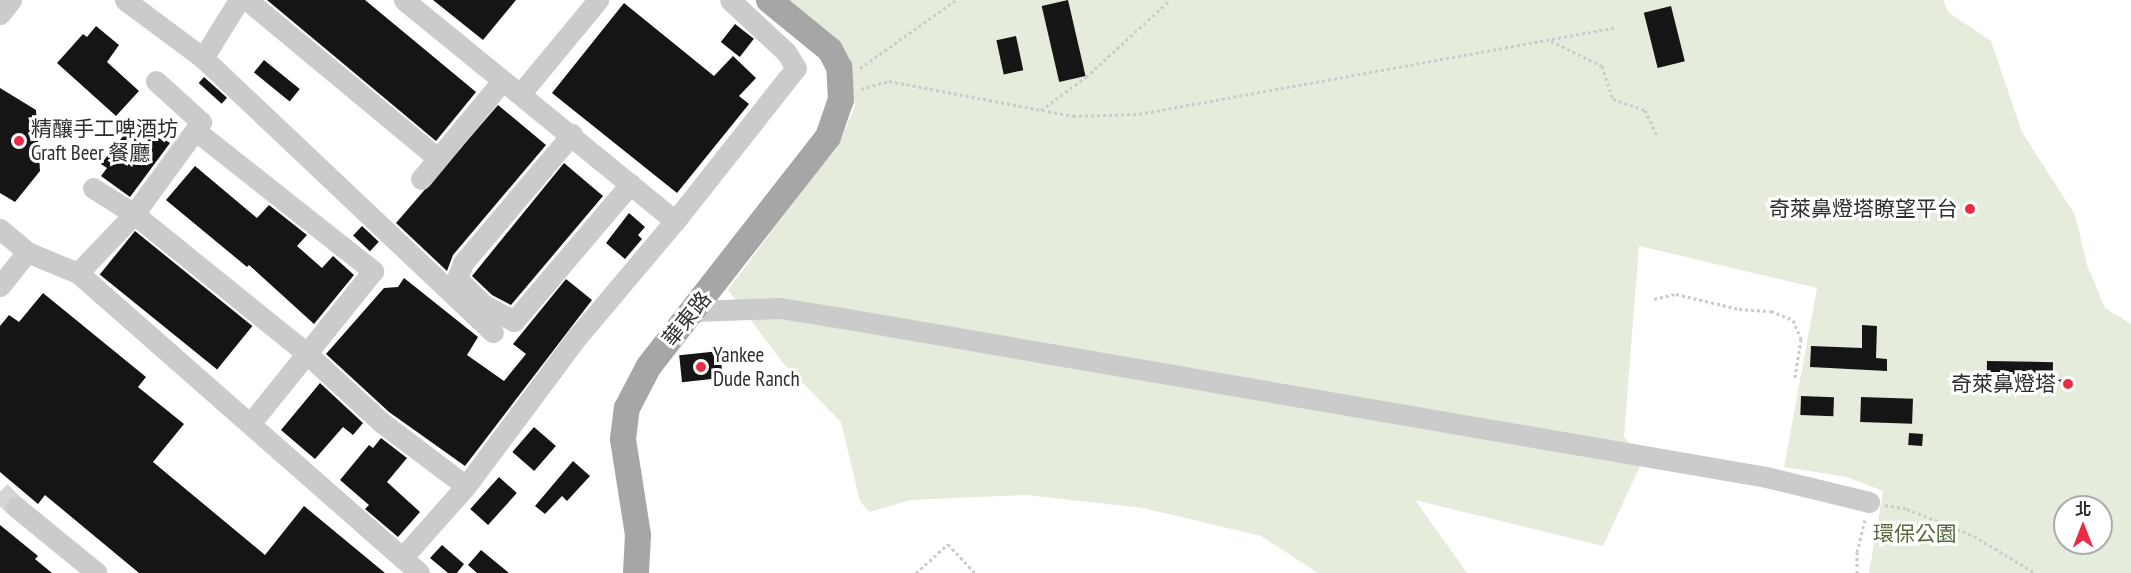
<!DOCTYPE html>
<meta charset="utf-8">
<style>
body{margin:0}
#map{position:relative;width:2131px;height:573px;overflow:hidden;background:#fff;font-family:"PT Sans Narrow","Noto Sans TC",sans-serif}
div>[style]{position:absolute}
.green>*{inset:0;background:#e5ecdb}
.building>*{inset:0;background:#151515;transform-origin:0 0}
.minor-tunnel>*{height:21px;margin-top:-10.5px;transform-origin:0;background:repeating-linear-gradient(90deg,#d5d5d5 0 21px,transparent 0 31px)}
.path>*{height:3px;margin-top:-1.5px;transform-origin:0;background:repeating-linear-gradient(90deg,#cbcbcb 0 3px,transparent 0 6px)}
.minor>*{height:21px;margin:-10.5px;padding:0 10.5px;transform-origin:10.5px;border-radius:10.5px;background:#cbcbcb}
.major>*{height:26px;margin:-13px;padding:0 13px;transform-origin:13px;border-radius:13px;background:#a6a6a6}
.dots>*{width:16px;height:16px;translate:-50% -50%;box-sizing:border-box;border:3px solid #fff;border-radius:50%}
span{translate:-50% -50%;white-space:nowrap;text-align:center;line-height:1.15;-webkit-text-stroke:6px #fff;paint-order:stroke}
.poi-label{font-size:21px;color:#2e2e2e}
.left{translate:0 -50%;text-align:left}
.right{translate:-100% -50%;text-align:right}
.street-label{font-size:21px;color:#2e2e2e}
.park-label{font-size:21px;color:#546b3a}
.north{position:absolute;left:2053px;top:495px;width:60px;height:60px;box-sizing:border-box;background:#fff;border:2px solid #ababab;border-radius:50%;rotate:0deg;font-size:16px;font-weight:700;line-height:24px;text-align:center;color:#2e2e2e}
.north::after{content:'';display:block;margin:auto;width:21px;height:27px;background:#eb2b45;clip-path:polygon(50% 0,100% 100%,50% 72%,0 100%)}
</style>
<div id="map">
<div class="green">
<i style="clip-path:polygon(evenodd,780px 0,1943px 0,1949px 13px,1991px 41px,2022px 132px,2075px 215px,2087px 265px,2105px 308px,2131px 324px,2131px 573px,1869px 573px,1883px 491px,1847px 477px,1784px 467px,1817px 288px,1639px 246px,1624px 436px,1642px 462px,1603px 546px,1415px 500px,1467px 573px,1318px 573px,1261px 536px,1143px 508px,1026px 495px,911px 500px,869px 512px,860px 501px,841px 422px,783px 363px,728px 290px,842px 137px,855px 106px,850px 58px,780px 0,2065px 507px,2101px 507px,2101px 543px,2065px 543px,2065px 507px)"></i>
</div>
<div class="building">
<i style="clip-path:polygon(267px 0,365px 0,476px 92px,436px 141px)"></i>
<i style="clip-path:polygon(433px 0,516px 0,483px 40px)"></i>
<i style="left:1068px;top:0;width:78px;height:27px;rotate:77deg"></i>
<i style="clip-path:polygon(624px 3px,714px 76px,733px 56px,756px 78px,739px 96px,749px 104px,677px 193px,552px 93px)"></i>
<i style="left:1671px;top:6px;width:57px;height:28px;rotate:76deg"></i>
<i style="left:735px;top:24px;width:24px;height:23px;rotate:38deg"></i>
<i style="clip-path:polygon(96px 26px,119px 45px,107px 62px,139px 91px,116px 116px,57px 63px,83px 34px,87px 37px)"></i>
<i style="left:1016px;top:36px;width:35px;height:20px;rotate:78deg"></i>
<i style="left:264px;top:60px;width:46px;height:16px;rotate:39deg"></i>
<i style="left:204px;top:77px;width:31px;height:8px;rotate:42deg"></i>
<i style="clip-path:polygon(0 88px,36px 110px,40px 171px,15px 202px,0 193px)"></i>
<i style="clip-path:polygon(498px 105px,546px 145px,453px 255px,447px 271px,396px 223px)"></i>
<i style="clip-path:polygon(135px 121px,170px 143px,130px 197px,101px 176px,107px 168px,101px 164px)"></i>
<i style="clip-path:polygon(564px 163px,603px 196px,511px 305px,492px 295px,472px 276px)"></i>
<i style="clip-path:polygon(195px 166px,257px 218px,269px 205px,307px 235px,297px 246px,322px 268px,333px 256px,354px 275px,314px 324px,249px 265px,247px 267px,166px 200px)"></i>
<i style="clip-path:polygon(629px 213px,645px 227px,638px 235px,642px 239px,625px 259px,606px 243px)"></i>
<i style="left:362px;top:226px;width:23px;height:13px;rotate:43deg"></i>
<i style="left:135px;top:231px;width:151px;height:56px;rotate:39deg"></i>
<i style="clip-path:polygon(404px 278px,478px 337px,467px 355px,504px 381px,526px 354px,513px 344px,566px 279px,592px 300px,465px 466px,389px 412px,326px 354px,384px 288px,398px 287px)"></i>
<i style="clip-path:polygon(43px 293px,146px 377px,138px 387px,184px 424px,153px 462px,265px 555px,304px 506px,385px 573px,139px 573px,45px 495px,38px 504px,0 472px,0 326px,9px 315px,19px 322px)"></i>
<i style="clip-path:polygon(1862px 325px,1877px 326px,1876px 358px,1887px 359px,1887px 371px,1810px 367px,1811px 346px,1862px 348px)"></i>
<i style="left:720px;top:351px;width:27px;height:41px;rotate:84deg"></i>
<i style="left:1987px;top:361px;width:66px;height:15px;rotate:1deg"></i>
<i style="clip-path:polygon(2068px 378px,2074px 386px,2067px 390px,2058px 380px)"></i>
<i style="clip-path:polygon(320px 383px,363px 423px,353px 435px,343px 427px,315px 459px,281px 430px)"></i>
<i style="left:1801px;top:396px;width:33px;height:19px;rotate:2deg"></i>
<i style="left:1861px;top:397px;width:52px;height:25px;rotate:2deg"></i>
<i style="left:534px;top:427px;width:29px;height:33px;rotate:41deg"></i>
<i style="left:1909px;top:433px;width:14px;height:12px;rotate:4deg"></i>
<i style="clip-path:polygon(381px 438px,407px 458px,387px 482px,420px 512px,398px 537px,365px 509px,369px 505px,340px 480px,369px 445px,373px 448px)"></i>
<i style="clip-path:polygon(573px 461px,590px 476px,567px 501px,562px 496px,545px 514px,535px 506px)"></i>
<i style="left:499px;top:477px;width:24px;height:43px;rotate:42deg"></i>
<i style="clip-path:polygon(0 525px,38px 556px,35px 559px,52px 573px,0 573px)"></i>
<i style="clip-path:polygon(442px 545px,464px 564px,457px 573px,448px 573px,430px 558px)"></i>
<i style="clip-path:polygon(481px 550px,509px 573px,477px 573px,468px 565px)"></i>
</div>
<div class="minor-tunnel">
<i style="left:0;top:491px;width:23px;rotate:45deg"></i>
</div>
<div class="path">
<i style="left:1551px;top:41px;width:57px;rotate:26.1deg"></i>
<i style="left:1602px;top:66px;width:35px;rotate:72deg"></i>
<i style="left:1613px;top:99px;width:34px;rotate:19deg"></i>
<i style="left:1645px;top:110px;width:29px;rotate:65deg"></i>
<i style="left:860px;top:68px;width:118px;rotate:-35.3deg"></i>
<i style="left:861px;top:89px;width:29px;rotate:-16deg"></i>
<i style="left:889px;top:81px;width:187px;rotate:10.8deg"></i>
<i style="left:1073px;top:116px;width:66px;rotate:-1.7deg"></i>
<i style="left:1139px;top:114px;width:486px;rotate:-10.3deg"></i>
<i style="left:1041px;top:110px;width:56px;rotate:-36.3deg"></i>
<i style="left:1086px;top:77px;width:114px;rotate:-42.5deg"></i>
<i style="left:1654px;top:299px;width:23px;rotate:-13deg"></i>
<i style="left:1676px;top:294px;width:65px;rotate:13.4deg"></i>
<i style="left:1739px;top:309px;width:32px;rotate:4deg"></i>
<i style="left:1771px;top:311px;width:24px;rotate:22deg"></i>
<i style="left:1793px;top:320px;width:21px;rotate:67deg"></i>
<i style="left:1801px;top:339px;width:39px;rotate:99deg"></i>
<i style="left:1885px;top:505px;width:22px;rotate:10deg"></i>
<i style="left:1907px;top:509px;width:72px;rotate:21.9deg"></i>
<i style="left:1974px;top:536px;width:71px;rotate:31.2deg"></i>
<i style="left:916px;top:573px;width:43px;rotate:-42.2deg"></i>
<i style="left:948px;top:544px;width:40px;rotate:47deg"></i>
<i style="left:1857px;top:573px;width:21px;rotate:-90deg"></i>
<i style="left:1857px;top:552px;width:33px;rotate:-76deg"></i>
</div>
<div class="minor">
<i style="left:125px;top:0;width:97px;rotate:36.6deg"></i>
<i style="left:203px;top:58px;width:399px;rotate:43.4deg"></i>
<i style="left:247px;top:0;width:247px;rotate:39.7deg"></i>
<i style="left:404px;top:0;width:350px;rotate:39.2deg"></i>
<i style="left:0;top:14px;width:18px;rotate:-52deg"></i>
<i style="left:203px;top:58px;width:68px;rotate:-58.2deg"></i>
<i style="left:521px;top:93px;width:121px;rotate:-50.4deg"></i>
<i style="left:196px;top:131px;width:226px;rotate:38.3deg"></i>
<i style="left:373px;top:271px;width:195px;rotate:128.8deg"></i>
<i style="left:572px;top:134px;width:169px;rotate:130.2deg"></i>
<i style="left:463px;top:263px;width:17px;rotate:111deg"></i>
<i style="left:457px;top:279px;width:37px;rotate:44deg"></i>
<i style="left:484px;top:305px;width:34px;rotate:28deg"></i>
<i style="left:514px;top:321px;width:180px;rotate:-49.7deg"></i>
<i style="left:421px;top:179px;width:127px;rotate:-50.4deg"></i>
<i style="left:93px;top:188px;width:49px;rotate:32.4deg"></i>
<i style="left:134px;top:214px;width:221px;rotate:38.9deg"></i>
<i style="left:306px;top:353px;width:102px;rotate:42.6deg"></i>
<i style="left:381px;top:422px;width:106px;rotate:37deg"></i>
<i style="left:0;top:229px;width:35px;rotate:40deg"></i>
<i style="left:27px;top:252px;width:55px;rotate:22.4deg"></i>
<i style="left:78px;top:273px;width:454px;rotate:41.3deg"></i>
<i style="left:78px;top:273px;width:81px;rotate:-46.5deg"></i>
<i style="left:134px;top:214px;width:114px;rotate:-53.9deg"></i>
<i style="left:201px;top:122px;width:61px;rotate:-137.7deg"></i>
<i style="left:0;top:286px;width:43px;rotate:-51.5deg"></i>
<i style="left:695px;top:311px;width:85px;rotate:-2deg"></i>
<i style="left:780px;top:308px;width:63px;rotate:9.2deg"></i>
<i style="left:842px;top:318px;width:938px;rotate:9.76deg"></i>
<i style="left:1766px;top:477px;width:106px;rotate:13.6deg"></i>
<i style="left:16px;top:507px;width:104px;rotate:39.2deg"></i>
<i style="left:402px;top:558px;width:96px;rotate:-48.4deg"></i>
<i style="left:466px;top:486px;width:187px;rotate:-53.3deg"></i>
<i style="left:578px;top:336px;width:150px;rotate:-49.9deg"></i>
<i style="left:675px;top:221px;width:195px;rotate:-51.7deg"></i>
<i style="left:796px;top:68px;width:19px;rotate:-122deg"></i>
<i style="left:786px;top:52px;width:76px;rotate:-137.1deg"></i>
</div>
<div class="major">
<i style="left:636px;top:573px;width:38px;rotate:-87deg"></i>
<i style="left:638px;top:535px;width:97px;rotate:-98.9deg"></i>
<i style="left:623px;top:439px;width:31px;rotate:-83deg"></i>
<i style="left:627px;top:408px;width:47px;rotate:-62.4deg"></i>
<i style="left:649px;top:366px;width:291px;rotate:-52deg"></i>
<i style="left:828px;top:137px;width:39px;rotate:-71deg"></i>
<i style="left:841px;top:100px;width:33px;rotate:-93deg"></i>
<i style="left:839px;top:67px;width:19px;rotate:-118deg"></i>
<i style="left:830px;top:50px;width:79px;rotate:-140.7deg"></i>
</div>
<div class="dots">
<i style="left:19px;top:141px;background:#eb2b45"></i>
<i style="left:1970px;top:209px;background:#eb2b45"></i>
<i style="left:701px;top:367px;background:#eb2b45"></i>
<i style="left:2068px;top:384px;background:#eb2b45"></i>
</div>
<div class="poi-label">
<span class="left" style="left:31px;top:141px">精釀手工啤酒坊<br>Graft Beer 餐廳</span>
<span class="right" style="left:1958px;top:209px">奇萊鼻燈塔瞭望平台</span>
<span class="left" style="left:713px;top:367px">Yankee<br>Dude Ranch</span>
<span class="right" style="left:2056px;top:384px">奇萊鼻燈塔</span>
</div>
<div class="street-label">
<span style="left:687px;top:319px;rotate:-51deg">華東路</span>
</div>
<div class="park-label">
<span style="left:1915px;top:534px">環保公園</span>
</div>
<div class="north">北</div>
</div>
